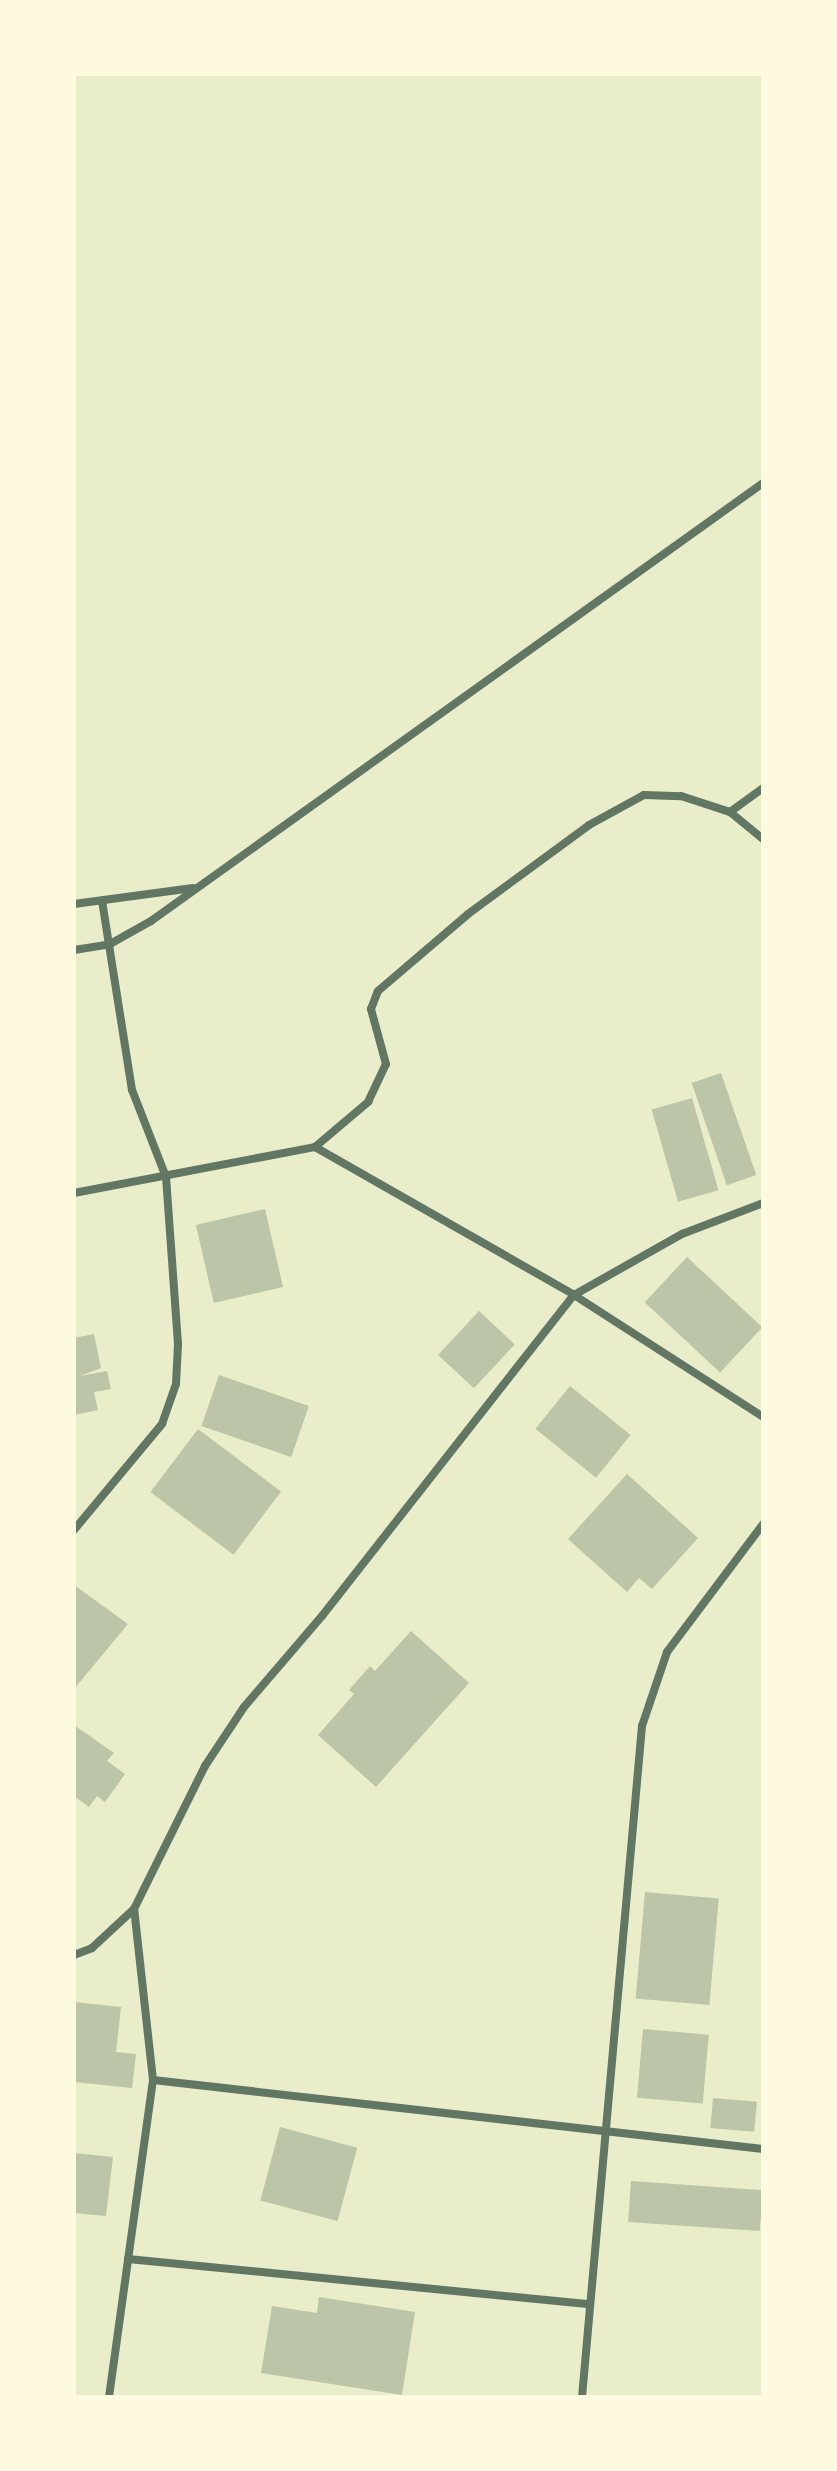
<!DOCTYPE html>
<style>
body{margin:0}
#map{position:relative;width:837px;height:2471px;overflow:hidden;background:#e9edc9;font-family:Merriweather,serif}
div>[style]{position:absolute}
.building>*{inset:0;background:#bcc5a7;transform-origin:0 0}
.minor>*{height:8px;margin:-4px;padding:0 4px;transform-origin:4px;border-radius:4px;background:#617663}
span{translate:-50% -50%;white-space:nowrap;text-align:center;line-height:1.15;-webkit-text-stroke:7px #fefae0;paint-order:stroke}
.frame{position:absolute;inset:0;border:76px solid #fefae0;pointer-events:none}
</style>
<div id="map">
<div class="building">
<i style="left:721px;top:1073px;width:108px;height:31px;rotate:71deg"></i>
<i style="left:692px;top:1098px;width:96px;height:42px;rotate:74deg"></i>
<i style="left:265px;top:1209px;width:80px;height:71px;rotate:77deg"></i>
<i style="left:687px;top:1257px;width:103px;height:62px;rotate:43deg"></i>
<i style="left:479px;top:1311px;width:49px;height:60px;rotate:43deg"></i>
<i style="clip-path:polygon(94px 1334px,101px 1368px,80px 1376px,107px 1371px,111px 1389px,94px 1392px,98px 1410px,74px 1415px,74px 1338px)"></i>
<i style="left:219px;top:1375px;width:95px;height:54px;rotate:19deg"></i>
<i style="left:570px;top:1386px;width:78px;height:55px;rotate:39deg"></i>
<i style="left:198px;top:1429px;width:104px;height:79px;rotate:37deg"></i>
<i style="clip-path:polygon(627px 1474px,698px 1538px,652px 1589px,639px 1578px,627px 1592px,568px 1539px)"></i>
<i style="clip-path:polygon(74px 1585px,128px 1624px,74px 1689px)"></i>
<i style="clip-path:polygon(411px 1631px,469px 1683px,376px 1787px,318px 1735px,354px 1694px,349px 1690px,370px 1666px,375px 1671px)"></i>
<i style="clip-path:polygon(74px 1725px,114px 1753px,107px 1761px,125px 1774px,105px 1802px,97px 1796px,89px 1807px,74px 1796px)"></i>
<i style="left:645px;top:1892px;width:74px;height:107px;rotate:5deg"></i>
<i style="clip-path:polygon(74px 2002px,121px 2007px,116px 2052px,136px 2054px,132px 2088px,74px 2082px)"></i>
<i style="left:643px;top:2029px;width:66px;height:69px;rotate:5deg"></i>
<i style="left:713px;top:2098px;width:44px;height:30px;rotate:5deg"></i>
<i style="left:280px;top:2127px;width:80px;height:76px;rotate:15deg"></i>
<i style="clip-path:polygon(74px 2153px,113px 2157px,106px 2216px,74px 2213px)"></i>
<i style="left:631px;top:2181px;width:132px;height:41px;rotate:4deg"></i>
<i style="clip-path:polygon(319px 2297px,415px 2312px,402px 2395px,261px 2373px,272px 2306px,317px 2313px)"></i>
</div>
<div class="minor">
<i style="left:730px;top:812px;width:41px;rotate:-36deg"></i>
<i style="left:74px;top:904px;width:120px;rotate:-7.7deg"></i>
<i style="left:74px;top:950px;width:36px;rotate:-9deg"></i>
<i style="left:110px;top:944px;width:47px;rotate:-29.3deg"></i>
<i style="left:151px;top:921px;width:753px;rotate:-35.59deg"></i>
<i style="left:315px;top:1147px;width:70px;rotate:-40.3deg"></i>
<i style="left:368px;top:1102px;width:42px;rotate:-64.7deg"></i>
<i style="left:386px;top:1064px;width:57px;rotate:-105.3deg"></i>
<i style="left:371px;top:1009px;width:19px;rotate:-69deg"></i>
<i style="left:378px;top:991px;width:118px;rotate:-40.5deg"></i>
<i style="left:468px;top:914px;width:150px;rotate:-36.3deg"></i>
<i style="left:589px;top:825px;width:63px;rotate:-28.6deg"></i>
<i style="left:644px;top:795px;width:37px;rotate:2deg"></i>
<i style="left:681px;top:796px;width:52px;rotate:18.1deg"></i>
<i style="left:730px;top:812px;width:43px;rotate:39.3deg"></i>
<i style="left:74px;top:1193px;width:245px;rotate:-10.8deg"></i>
<i style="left:315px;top:1147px;width:298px;rotate:29.7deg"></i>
<i style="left:574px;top:1295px;width:225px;rotate:32.8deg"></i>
<i style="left:74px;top:1530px;width:138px;rotate:-50.3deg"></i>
<i style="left:162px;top:1424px;width:42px;rotate:-70.7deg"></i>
<i style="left:176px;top:1384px;width:40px;rotate:-87.1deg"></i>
<i style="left:178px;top:1344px;width:167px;rotate:-94.1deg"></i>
<i style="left:166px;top:1177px;width:93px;rotate:-111.3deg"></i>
<i style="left:132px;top:1090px;width:192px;rotate:-99deg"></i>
<i style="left:74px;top:1955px;width:19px;rotate:-21deg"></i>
<i style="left:92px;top:1948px;width:57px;rotate:-42.9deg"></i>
<i style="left:134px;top:1909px;width:160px;rotate:-63.6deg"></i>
<i style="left:205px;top:1766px;width:71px;rotate:-56.5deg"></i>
<i style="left:244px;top:1707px;width:120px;rotate:-49.4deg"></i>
<i style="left:322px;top:1616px;width:408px;rotate:-51.9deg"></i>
<i style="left:574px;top:1295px;width:124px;rotate:-29.5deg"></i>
<i style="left:682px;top:1234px;width:87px;rotate:-20.9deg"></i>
<i style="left:153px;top:2080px;width:614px;rotate:6.45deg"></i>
<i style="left:128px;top:2259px;width:464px;rotate:5.6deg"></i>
<i style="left:109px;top:2397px;width:320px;rotate:-82.1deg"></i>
<i style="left:153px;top:2080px;width:172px;rotate:-96.3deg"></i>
<i style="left:582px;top:2397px;width:674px;rotate:-84.89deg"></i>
<i style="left:642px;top:1726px;width:78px;rotate:-71.3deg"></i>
<i style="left:667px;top:1652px;width:160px;rotate:-53.1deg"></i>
</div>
<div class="frame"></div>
</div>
